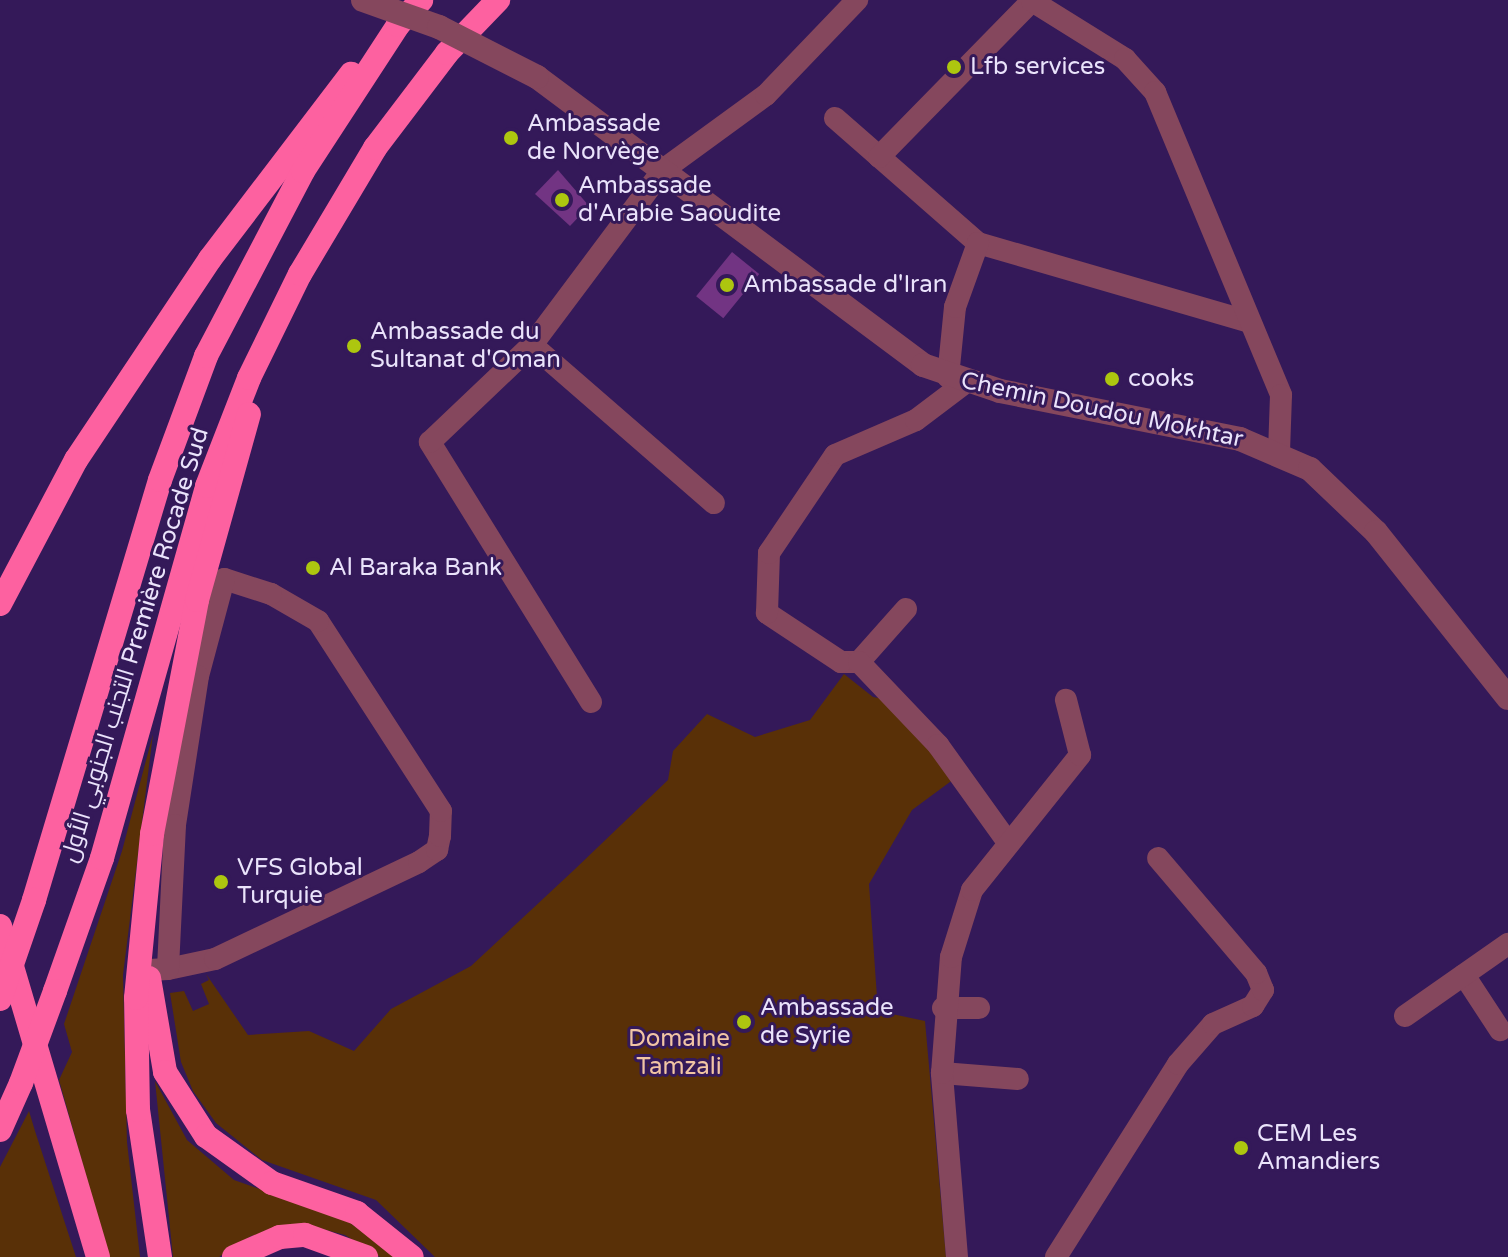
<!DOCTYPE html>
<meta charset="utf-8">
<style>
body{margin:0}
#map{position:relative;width:1508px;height:1257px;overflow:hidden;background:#341959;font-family:"Varela Round",Cairo,sans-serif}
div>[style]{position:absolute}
.green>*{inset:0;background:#593007}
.building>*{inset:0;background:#723483;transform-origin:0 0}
.minor>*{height:22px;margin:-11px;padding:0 11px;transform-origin:11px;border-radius:11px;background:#85475d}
.tertiary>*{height:24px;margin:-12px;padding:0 12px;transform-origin:12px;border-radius:12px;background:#85475d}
.motorway>*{height:24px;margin:-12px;padding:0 12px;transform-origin:12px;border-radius:12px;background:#fd61a0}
.tertiary-bridge>*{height:24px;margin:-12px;padding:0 12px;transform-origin:12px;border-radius:12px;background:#85475d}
.motorway-bridge>*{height:24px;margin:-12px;padding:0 12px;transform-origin:12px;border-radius:12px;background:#fd61a0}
.dots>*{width:22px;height:22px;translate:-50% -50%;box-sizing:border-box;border:4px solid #341959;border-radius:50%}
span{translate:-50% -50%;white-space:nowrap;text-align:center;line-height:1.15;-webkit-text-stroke:6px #341959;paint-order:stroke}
.poi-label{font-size:24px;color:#eae3fb}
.left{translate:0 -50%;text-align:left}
.street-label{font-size:24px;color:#eae3fb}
.park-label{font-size:24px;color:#f1c5a4}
</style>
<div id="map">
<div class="green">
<i style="clip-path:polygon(844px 674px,873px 697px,910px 704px,954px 779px,912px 810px,869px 884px,878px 1011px,925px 1021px,946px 1257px,435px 1257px,376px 1200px,262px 1160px,216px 1123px,193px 1091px,181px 1062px,170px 993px,184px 991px,193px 1011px,209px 1004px,201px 984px,209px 980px,206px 974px,248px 1035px,309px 1031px,354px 1051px,391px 1009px,471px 966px,574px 870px,668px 780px,673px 751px,707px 714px,755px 737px,810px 720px)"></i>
<i style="clip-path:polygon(153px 734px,123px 975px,127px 1142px,140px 1257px,109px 1257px,59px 1080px,72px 1052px,64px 1024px,122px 851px)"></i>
<i style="clip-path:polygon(155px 1081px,187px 1140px,234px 1180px,345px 1219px,396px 1257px,380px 1257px,345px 1235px,307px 1225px,251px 1236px,219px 1257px,173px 1257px)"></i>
<i style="clip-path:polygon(29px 1111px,35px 1131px,76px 1257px,0 1257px,0 1167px)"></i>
</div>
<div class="building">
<i style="clip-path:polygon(558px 170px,589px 206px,570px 226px,535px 194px)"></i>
<i style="left:732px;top:252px;width:35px;height:57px;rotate:39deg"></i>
</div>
<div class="minor">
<i style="left:835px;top:118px;width:190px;rotate:41.2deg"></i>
<i style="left:978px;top:243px;width:280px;rotate:16.2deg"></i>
<i style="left:879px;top:157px;width:219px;rotate:-45.6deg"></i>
<i style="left:1032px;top:1px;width:110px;rotate:31.9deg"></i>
<i style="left:1125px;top:59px;width:45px;rotate:47.7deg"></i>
<i style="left:1155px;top:92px;width:328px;rotate:67.4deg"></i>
<i style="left:1281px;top:395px;width:56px;rotate:92deg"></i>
<i style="left:532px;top:345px;width:241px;rotate:41deg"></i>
<i style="left:948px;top:377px;width:70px;rotate:-84.3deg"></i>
<i style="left:955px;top:307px;width:68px;rotate:-70.2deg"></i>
<i style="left:906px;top:609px;width:71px;rotate:131.6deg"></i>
<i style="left:859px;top:662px;width:18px;rotate:180deg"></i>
<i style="left:841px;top:662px;width:89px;rotate:-146.5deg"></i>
<i style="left:767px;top:613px;width:60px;rotate:-88.1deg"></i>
<i style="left:769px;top:553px;width:118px;rotate:-56deg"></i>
<i style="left:835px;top:455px;width:88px;rotate:-23.4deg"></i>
<i style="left:916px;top:420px;width:61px;rotate:-37.1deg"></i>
<i style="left:859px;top:662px;width:115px;rotate:46.4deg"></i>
<i style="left:938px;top:745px;width:118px;rotate:54.3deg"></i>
<i style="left:591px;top:702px;width:306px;rotate:-121.8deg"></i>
<i style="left:430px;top:442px;width:141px;rotate:-43.6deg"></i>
<i style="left:532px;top:345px;width:219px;rotate:-53.2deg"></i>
<i style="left:663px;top:170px;width:127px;rotate:-36.1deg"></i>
<i style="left:766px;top:95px;width:132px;rotate:-46.2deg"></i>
<i style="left:149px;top:970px;width:19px;rotate:-3deg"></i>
<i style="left:168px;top:969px;width:48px;rotate:-12deg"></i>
<i style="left:215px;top:959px;width:226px;rotate:-25.4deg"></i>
<i style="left:419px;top:862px;width:22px;rotate:-34deg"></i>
<i style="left:437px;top:850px;width:14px;rotate:-78deg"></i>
<i style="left:440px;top:836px;width:25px;rotate:-88deg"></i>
<i style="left:441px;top:811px;width:226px;rotate:-122.9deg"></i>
<i style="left:318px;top:621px;width:54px;rotate:-150.1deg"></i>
<i style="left:271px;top:594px;width:49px;rotate:-162.3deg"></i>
<i style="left:224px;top:579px;width:100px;rotate:105deg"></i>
<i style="left:198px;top:676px;width:151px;rotate:98.8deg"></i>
<i style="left:175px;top:825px;width:144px;rotate:92.8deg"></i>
<i style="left:1464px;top:975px;width:66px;rotate:56.8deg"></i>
<i style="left:943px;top:1008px;width:36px"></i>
<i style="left:1405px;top:1016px;width:126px;rotate:-35deg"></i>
<i style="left:942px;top:1073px;width:76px;rotate:4.5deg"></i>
<i style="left:957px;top:1257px;width:185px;rotate:-94.7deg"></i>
<i style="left:942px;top:1073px;width:116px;rotate:-85.6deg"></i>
<i style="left:951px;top:957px;width:70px;rotate:-72.6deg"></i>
<i style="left:972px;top:890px;width:173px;rotate:-51.3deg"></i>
<i style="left:1080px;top:755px;width:57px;rotate:-104.3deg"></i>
<i style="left:1056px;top:1257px;width:228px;rotate:-57.7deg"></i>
<i style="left:1178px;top:1064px;width:53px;rotate:-48.8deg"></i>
<i style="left:1213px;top:1024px;width:44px;rotate:-24.2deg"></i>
<i style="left:1253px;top:1006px;width:19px;rotate:-58deg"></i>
<i style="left:1263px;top:990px;width:18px;rotate:-112deg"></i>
<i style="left:1256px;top:973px;width:151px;rotate:-130.4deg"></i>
</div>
<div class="tertiary">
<i style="left:537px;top:77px;width:482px;rotate:36.7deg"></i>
<i style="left:923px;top:365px;width:81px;rotate:18.7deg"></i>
<i style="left:1000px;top:391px;width:245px;rotate:11.3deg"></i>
<i style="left:1240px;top:439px;width:76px;rotate:23.2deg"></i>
<i style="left:1310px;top:469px;width:91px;rotate:43.7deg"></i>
<i style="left:1376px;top:532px;width:212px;rotate:51.5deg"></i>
</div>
<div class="motorway">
<i style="left:0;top:604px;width:163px;rotate:-62.2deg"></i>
<i style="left:76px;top:460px;width:242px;rotate:-56.3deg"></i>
<i style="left:210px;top:259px;width:233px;rotate:-52.7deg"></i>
<i style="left:34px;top:900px;width:438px;rotate:-73.3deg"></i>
<i style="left:160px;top:480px;width:132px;rotate:-69.6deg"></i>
<i style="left:206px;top:356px;width:209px;rotate:-62.3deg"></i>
<i style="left:303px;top:171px;width:174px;rotate:-56.9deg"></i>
<i style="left:398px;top:25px;width:34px;rotate:-47deg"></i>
<i style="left:0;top:926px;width:345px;rotate:73.5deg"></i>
<i style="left:149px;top:978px;width:95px;rotate:80.3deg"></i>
<i style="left:165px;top:1072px;width:76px;rotate:57.4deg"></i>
<i style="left:206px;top:1136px;width:81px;rotate:35.5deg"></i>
<i style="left:272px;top:1183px;width:90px;rotate:19.4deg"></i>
<i style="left:357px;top:1213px;width:70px;rotate:38.7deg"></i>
<i style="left:55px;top:991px;width:141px;rotate:-70.5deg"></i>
<i style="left:102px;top:858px;width:387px;rotate:-74.2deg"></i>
<i style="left:207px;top:486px;width:116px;rotate:-68.7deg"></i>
<i style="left:249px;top:378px;width:116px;rotate:-63.9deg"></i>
<i style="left:300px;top:274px;width:147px;rotate:-59.2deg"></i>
<i style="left:375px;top:148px;width:119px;rotate:-52.8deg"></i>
<i style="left:447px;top:53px;width:74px;rotate:-46.1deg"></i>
<i style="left:0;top:1130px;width:51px;rotate:-65.9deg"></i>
<i style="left:160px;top:1257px;width:149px;rotate:-98.5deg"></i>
<i style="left:138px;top:1110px;width:112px;rotate:-91deg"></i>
<i style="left:136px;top:998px;width:165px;rotate:-84.4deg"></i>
<i style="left:152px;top:834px;width:238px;rotate:-79.1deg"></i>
<i style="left:197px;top:600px;width:193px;rotate:-74.4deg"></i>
<i style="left:234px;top:1257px;width:50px;rotate:-23.5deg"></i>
<i style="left:280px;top:1237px;width:25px;rotate:-5deg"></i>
<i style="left:305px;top:1235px;width:65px;rotate:19.8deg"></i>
</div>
<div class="tertiary-bridge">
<i style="left:363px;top:0;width:81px;rotate:19.6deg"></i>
<i style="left:439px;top:27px;width:110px;rotate:27deg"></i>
</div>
<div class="motorway-bridge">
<i style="left:0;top:999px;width:105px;rotate:-71deg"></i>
<i style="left:21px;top:1083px;width:98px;rotate:-69.7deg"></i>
</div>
<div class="dots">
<i style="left:954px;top:67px;background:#adc60f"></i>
<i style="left:511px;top:138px;background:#adc60f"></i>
<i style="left:562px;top:200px;background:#adc60f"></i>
<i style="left:727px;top:285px;background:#adc60f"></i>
<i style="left:354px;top:346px;background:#adc60f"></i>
<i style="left:1112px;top:379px;background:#adc60f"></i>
<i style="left:313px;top:568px;background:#adc60f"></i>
<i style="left:221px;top:882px;background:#adc60f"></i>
<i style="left:744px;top:1022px;background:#adc60f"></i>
<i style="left:1241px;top:1148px;background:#adc60f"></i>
</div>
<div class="poi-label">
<span class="left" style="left:970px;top:67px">Lfb services</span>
<span class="left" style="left:527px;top:138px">Ambassade<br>de Norvège</span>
<span class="left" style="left:578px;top:200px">Ambassade<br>d'Arabie Saoudite</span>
<span class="left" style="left:743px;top:285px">Ambassade d'Iran</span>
<span class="left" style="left:370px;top:346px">Ambassade du<br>Sultanat d'Oman</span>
<span class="left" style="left:1128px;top:379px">cooks</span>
<span class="left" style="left:329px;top:568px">Al Baraka Bank</span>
<span class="left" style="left:237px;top:882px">VFS Global<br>Turquie</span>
<span class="left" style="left:760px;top:1022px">Ambassade<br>de Syrie</span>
<span class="left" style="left:1257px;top:1148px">CEM Les<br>Amandiers</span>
</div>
<div class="street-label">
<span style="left:1102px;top:410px;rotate:12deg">Chemin Doudou Mokhtar</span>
<span style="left:135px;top:645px;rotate:-73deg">التجنب الجنوبي الأول Première Rocade Sud</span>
</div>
<div class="park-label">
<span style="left:679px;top:1053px">Domaine<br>Tamzali</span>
</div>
</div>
